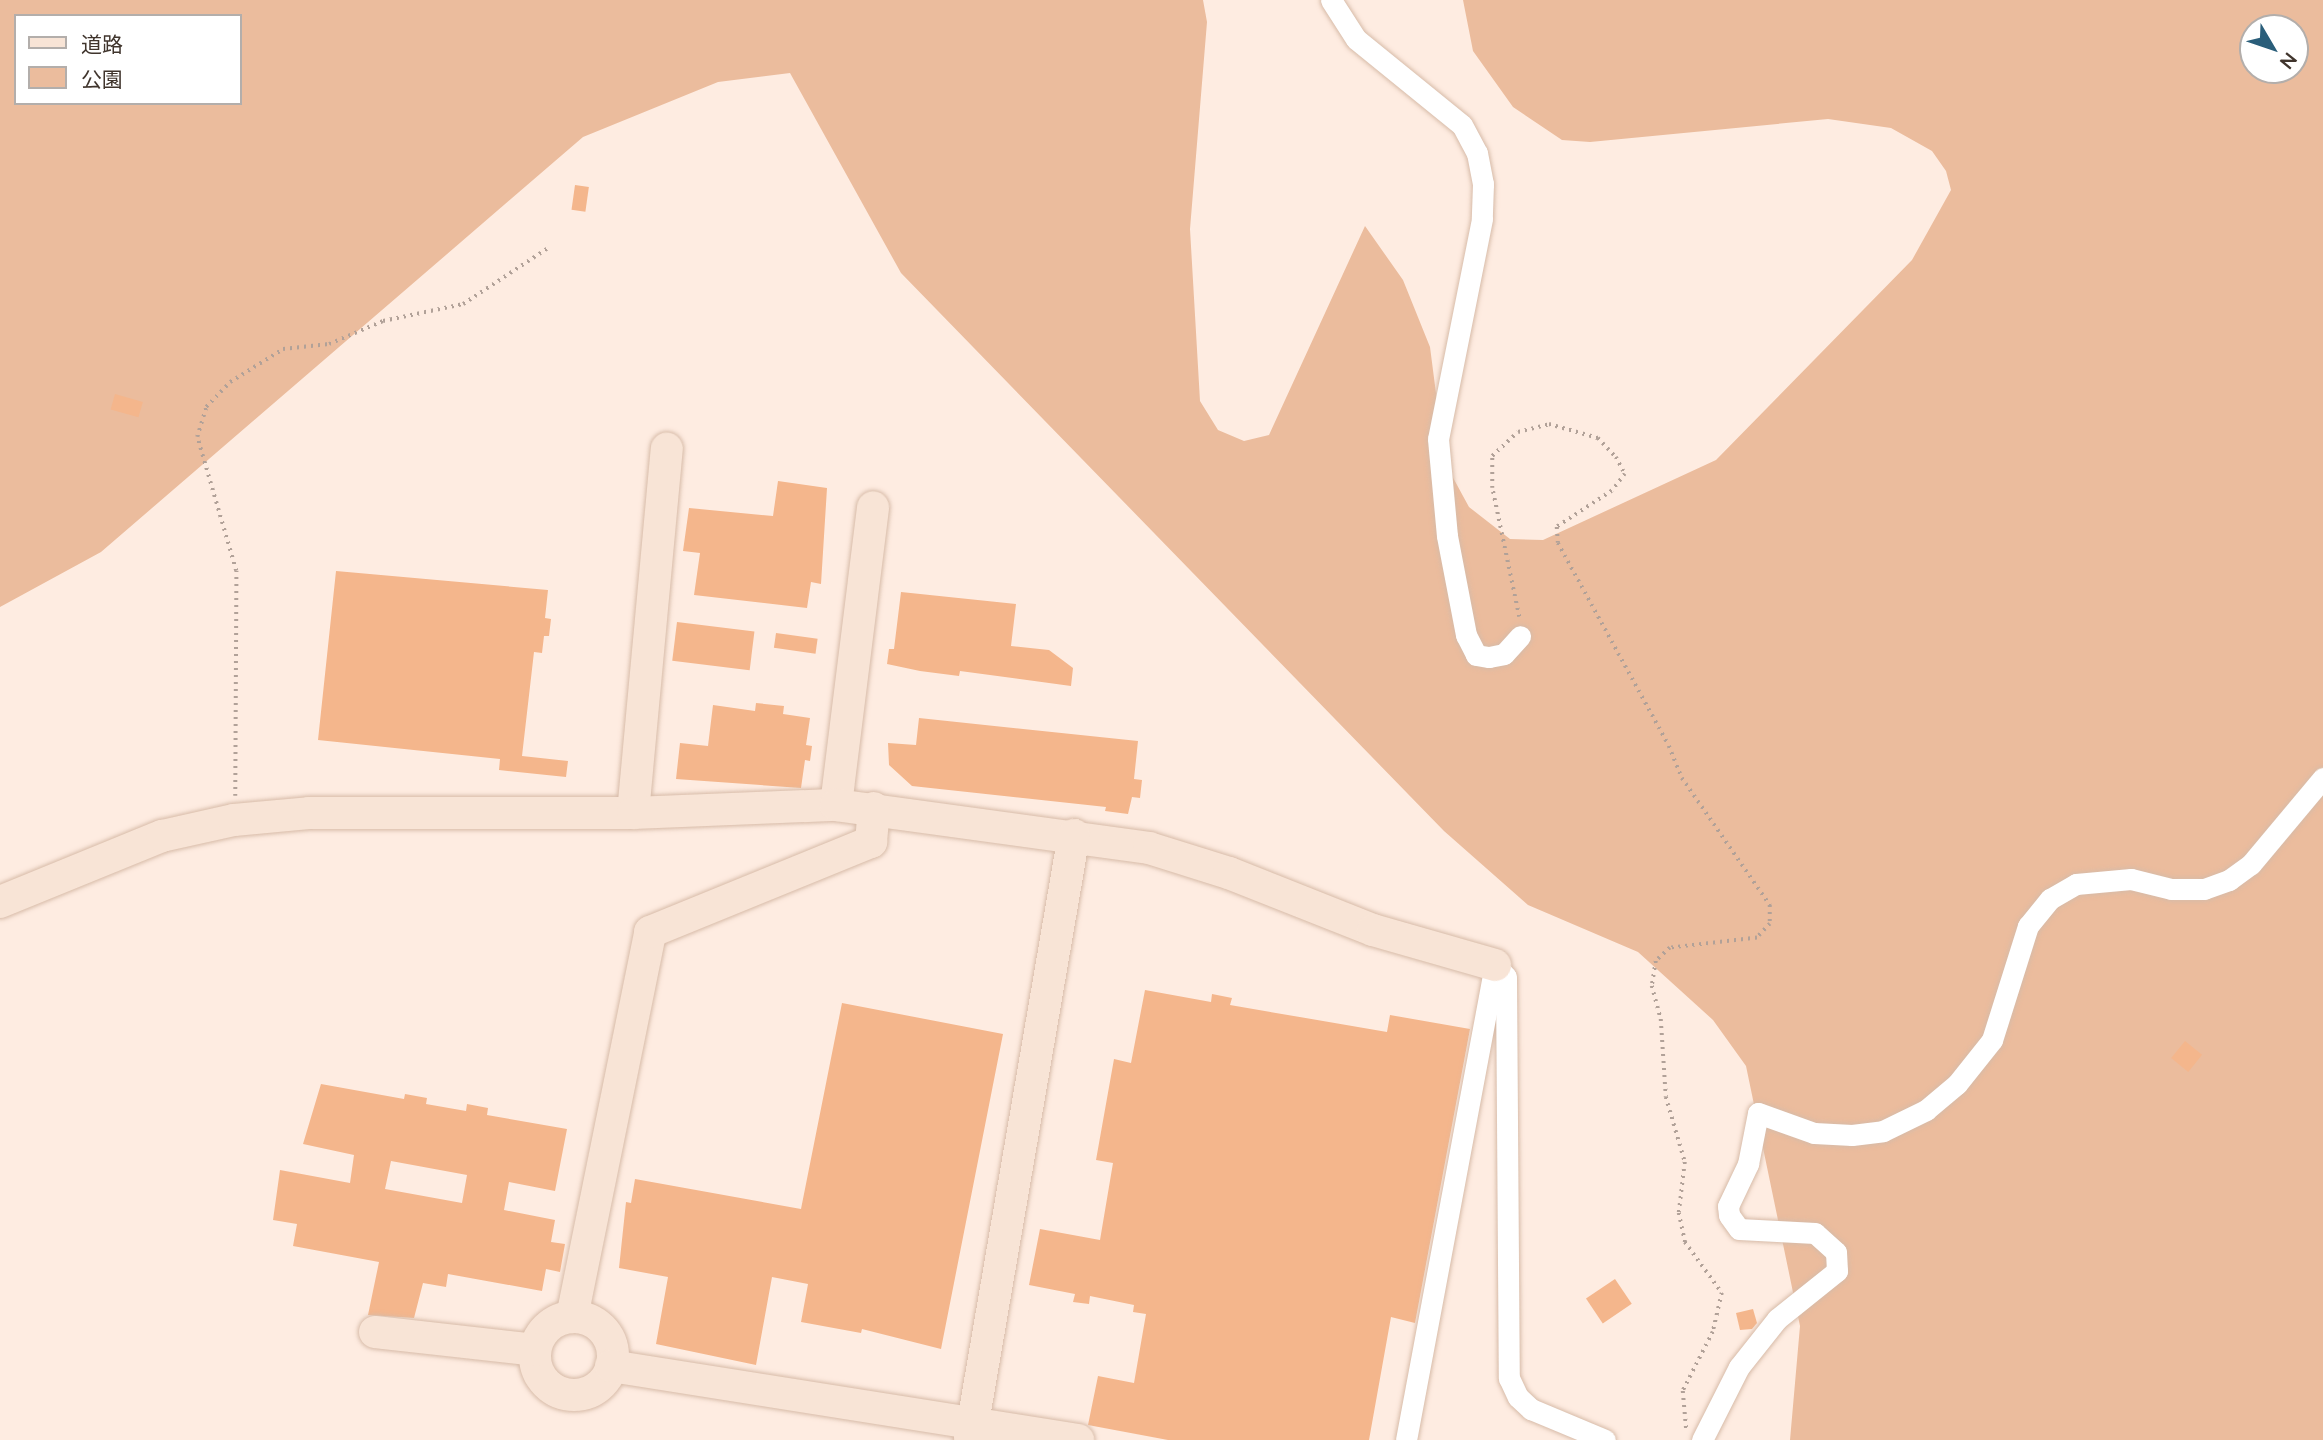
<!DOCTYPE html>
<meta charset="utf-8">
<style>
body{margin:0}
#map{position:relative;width:2323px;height:1440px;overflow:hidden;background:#feece1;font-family:Mulish,"Noto Sans JP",sans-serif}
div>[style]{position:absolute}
.green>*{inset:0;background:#ebbc9d}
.building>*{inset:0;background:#f4b68c;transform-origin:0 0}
.path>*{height:3.5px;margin-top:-1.75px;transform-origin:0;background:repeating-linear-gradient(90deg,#b1a198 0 2px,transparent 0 7px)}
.roads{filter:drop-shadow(0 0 2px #d7bba8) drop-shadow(0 0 2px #d7bba8)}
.street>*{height:21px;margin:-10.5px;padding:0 10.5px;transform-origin:10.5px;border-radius:10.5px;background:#fff}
.secondary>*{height:32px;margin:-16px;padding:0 16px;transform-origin:16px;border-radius:16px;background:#f8e4d6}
.secondary>.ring{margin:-16px;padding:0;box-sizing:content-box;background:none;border:32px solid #f8e4d6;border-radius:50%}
span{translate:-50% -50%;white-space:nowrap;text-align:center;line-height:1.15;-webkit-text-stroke:5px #fff;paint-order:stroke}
.legend{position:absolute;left:14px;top:14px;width:228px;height:91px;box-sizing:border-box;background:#fff;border:2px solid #b3aeab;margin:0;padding:9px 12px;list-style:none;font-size:21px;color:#40352d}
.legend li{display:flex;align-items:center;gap:14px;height:35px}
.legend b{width:35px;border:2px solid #b3aeab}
.north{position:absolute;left:2239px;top:14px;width:70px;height:70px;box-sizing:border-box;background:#fff;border:2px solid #b3aeab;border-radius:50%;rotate:129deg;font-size:19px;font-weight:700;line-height:28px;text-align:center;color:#40352d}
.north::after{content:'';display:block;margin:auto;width:24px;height:32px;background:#2a5e7a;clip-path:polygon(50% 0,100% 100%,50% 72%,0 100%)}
</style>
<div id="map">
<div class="green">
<i style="clip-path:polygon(evenodd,0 0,1203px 0,1207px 22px,1190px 229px,1200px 401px,1218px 430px,1244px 441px,1269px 435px,1365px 226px,1403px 280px,1430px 347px,1445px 463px,1469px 507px,1510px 539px,1543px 540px,1716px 460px,1912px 260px,1951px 190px,1946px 171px,1932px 151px,1891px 128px,1828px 119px,1590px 142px,1562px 140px,1513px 107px,1473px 51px,1463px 0,2323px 0,2323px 1440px,1790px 1440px,1800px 1326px,1746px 1066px,1713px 1020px,1638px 952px,1528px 905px,1444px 831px,901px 273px,790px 73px,718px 82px,583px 137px,101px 552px,0 607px,0 0,16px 16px,240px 16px,240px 103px,16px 103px,16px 16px,0 0,2253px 28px,2295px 28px,2295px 70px,2253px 70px,2253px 28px)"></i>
</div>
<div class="building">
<i style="left:575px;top:185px;width:14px;height:25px;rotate:8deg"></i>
<i style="left:115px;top:394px;width:29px;height:16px;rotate:16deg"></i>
<i style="clip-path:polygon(778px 481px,827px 488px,821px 584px,811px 582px,807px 608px,694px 595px,700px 553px,683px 551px,689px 508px,773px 516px)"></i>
<i style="clip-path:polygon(336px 571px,548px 590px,545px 618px,551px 619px,549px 636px,544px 636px,542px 653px,534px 652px,522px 756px,568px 761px,566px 777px,499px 770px,500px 759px,318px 740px)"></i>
<i style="clip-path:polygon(901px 592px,1016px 604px,1011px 646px,1049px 650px,1073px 668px,1071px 686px,960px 671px,959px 676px,920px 671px,887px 664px,889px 649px,894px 649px)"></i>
<i style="left:677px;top:622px;width:78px;height:39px;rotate:7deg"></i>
<i style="left:776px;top:633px;width:42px;height:15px;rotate:8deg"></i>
<i style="clip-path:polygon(756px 703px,784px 706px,783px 714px,810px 718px,806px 745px,812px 746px,810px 761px,805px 760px,801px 788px,676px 779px,680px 743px,708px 746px,713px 705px,755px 711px)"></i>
<i style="clip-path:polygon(919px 718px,1138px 741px,1134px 779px,1142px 780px,1140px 798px,1132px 797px,1128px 814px,1105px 811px,1106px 807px,912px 786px,889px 765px,888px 743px,916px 745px)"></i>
<i style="clip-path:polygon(1145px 990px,1211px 1002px,1212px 994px,1232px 998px,1230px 1005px,1387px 1032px,1390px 1015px,1470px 1029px,1415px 1323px,1391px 1317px,1369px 1440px,1168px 1440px,1088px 1425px,1098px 1376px,1134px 1383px,1146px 1314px,1133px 1312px,1134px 1305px,1090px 1296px,1089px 1304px,1073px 1302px,1075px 1294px,1029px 1285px,1040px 1229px,1100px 1240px,1113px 1163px,1096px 1160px,1114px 1059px,1131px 1063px)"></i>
<i style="clip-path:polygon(842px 1003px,1003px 1034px,941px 1349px,862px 1329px,861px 1333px,801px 1322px,808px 1284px,772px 1277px,756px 1365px,656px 1344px,668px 1277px,619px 1268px,626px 1202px,631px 1203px,635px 1179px,801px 1209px)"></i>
<i style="left:2185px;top:1041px;width:22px;height:22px;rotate:39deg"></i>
<i style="clip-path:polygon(evenodd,321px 1084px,404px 1099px,405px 1094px,427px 1098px,426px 1104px,466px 1111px,467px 1104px,488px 1108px,487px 1115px,567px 1129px,555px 1191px,509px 1182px,504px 1210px,555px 1220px,551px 1242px,565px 1244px,560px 1272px,546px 1269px,542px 1291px,448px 1274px,446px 1287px,423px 1283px,414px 1318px,368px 1315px,379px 1262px,293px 1246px,297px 1224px,273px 1220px,280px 1170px,350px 1183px,354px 1155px,303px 1144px,321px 1084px,391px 1161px,467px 1175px,462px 1203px,385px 1189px,391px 1161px)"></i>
<i style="left:1615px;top:1279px;width:30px;height:35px;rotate:56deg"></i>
<i style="clip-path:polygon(1753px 1309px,1757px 1323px,1752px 1329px,1740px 1330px,1736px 1313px)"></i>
</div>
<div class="path">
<i style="left:1519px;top:617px;width:132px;rotate:-101.8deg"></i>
<i style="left:1492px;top:488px;width:32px;rotate:-90deg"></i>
<i style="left:1492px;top:456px;width:35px;rotate:-43deg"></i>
<i style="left:1518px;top:432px;width:32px;rotate:-14deg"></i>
<i style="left:1549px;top:424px;width:51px;rotate:15.9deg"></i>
<i style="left:1598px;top:438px;width:26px;rotate:47deg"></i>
<i style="left:1616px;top:457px;width:19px;rotate:62deg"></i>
<i style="left:1625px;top:474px;width:21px;rotate:127deg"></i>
<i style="left:1612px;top:491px;width:66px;rotate:146.8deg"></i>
<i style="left:1557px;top:527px;width:16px;rotate:86deg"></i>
<i style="left:1558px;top:543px;width:231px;rotate:61.3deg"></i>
<i style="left:1669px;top:746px;width:35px;rotate:68deg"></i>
<i style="left:1682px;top:778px;width:155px;rotate:55.3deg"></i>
<i style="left:1770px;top:905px;width:19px;rotate:90deg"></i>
<i style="left:1770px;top:924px;width:19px;rotate:133deg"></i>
<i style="left:1757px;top:938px;width:88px;rotate:173.4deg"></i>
<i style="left:1670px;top:948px;width:19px;rotate:137deg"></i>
<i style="left:1656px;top:961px;width:25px;rotate:99deg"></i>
<i style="left:1652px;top:986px;width:34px;rotate:75deg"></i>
<i style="left:1661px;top:1019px;width:78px;rotate:86.3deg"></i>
<i style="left:1666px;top:1097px;width:68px;rotate:73.7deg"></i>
<i style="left:1685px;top:1162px;width:51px;rotate:96.7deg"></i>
<i style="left:1679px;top:1213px;width:30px;rotate:78deg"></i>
<i style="left:1685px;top:1242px;width:63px;rotate:54deg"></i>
<i style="left:1722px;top:1293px;width:40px;rotate:103deg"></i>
<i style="left:1713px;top:1332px;width:66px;rotate:117deg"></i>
<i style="left:1683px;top:1391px;width:38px;rotate:85deg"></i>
<i style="left:235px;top:796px;width:225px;rotate:-89.7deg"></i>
<i style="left:236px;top:571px;width:140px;rotate:-106.2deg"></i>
<i style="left:197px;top:437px;width:31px;rotate:-73deg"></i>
<i style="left:206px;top:407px;width:35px;rotate:-46deg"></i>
<i style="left:230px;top:382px;width:62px;rotate:-31.9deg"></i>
<i style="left:283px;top:349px;width:46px;rotate:-6.2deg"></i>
<i style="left:329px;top:344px;width:59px;rotate:-23.1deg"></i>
<i style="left:383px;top:321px;width:82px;rotate:-12deg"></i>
<i style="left:463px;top:304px;width:102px;rotate:-33.4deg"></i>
</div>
<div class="roads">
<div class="street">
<i style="left:1331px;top:0;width:46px;rotate:57.3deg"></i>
<i style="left:1356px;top:39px;width:136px;rotate:39.1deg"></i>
<i style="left:1462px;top:125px;width:32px;rotate:62deg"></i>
<i style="left:1477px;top:153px;width:32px;rotate:79deg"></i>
<i style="left:1483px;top:184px;width:35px;rotate:92deg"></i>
<i style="left:1482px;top:219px;width:224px;rotate:101.3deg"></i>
<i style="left:1438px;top:439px;width:97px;rotate:84.7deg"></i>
<i style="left:1447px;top:536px;width:101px;rotate:79.1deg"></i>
<i style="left:1466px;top:635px;width:22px;rotate:63deg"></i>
<i style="left:1476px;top:655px;width:13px;rotate:9deg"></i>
<i style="left:1489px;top:657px;width:15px;rotate:-11deg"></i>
<i style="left:1504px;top:654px;width:24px;rotate:-48deg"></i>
<i style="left:1406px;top:1440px;width:483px;rotate:-79.4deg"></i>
<i style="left:1495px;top:965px;width:16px;rotate:47deg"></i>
<i style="left:1506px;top:977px;width:401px;rotate:89.6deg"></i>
<i style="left:1509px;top:1378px;width:21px;rotate:65deg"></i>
<i style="left:1518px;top:1397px;width:18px;rotate:43deg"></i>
<i style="left:1531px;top:1409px;width:80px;rotate:22.7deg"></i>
<i style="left:1702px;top:1440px;width:82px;rotate:-63.1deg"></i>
<i style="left:1739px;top:1367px;width:61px;rotate:-51.6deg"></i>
<i style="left:1777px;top:1319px;width:77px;rotate:-38.7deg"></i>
<i style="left:1837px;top:1271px;width:19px;rotate:-93deg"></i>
<i style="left:1836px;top:1252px;width:28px;rotate:-138deg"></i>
<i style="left:1815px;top:1233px;width:76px;rotate:-177deg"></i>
<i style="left:1739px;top:1229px;width:17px;rotate:-126deg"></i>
<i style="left:1729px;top:1215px;width:9px;rotate:-96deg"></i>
<i style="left:1728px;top:1206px;width:47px;rotate:-64.5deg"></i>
<i style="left:1748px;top:1164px;width:52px;rotate:-78.9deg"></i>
<i style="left:1758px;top:1113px;width:59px;rotate:19.7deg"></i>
<i style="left:1814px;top:1133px;width:38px;rotate:3deg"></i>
<i style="left:1852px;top:1135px;width:31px;rotate:-7deg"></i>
<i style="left:1883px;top:1131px;width:48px;rotate:-26deg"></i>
<i style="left:1926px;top:1110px;width:40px;rotate:-40deg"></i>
<i style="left:1957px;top:1084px;width:56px;rotate:-51.5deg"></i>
<i style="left:1992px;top:1040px;width:120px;rotate:-72.5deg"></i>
<i style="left:2028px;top:926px;width:35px;rotate:-51deg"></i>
<i style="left:2050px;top:899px;width:30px;rotate:-30deg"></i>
<i style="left:2076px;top:884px;width:55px;rotate:-5.2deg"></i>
<i style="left:2131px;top:879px;width:41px;rotate:14deg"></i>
<i style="left:2171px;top:889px;width:33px"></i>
<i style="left:2204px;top:889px;width:27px;rotate:-20deg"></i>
<i style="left:2229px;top:880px;width:27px;rotate:-36deg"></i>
<i style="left:2251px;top:864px;width:112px;rotate:-50.1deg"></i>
</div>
<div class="secondary">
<i style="left:836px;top:805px;width:300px;rotate:-82.9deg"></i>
<i style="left:633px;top:813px;width:366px;rotate:-84.7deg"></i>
<i style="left:0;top:902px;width:175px;rotate:-22.2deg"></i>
<i style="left:162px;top:836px;width:74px;rotate:-12.5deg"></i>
<i style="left:234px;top:820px;width:75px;rotate:-5.3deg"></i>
<i style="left:309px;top:813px;width:324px"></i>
<i style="left:633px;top:813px;width:203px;rotate:-2.3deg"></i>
<i style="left:836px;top:805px;width:316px;rotate:7.8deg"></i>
<i style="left:1149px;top:848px;width:84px;rotate:17.4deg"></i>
<i style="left:1229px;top:873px;width:155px;rotate:21.6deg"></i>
<i style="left:1373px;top:930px;width:127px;rotate:16deg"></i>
<i style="left:572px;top:1317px;width:393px;rotate:-78.5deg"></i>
<i style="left:650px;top:932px;width:239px;rotate:-22.2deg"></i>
<i style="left:871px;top:842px;width:34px;rotate:-85deg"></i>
<i class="ring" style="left:535px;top:1317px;width:46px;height:46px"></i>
<i style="left:375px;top:1332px;width:161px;rotate:6.4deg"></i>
<i style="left:611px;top:1366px;width:473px;rotate:9deg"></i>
<i style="left:970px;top:1440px;width:614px;rotate:-80.25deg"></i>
</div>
</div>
<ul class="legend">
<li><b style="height:9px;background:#f8e4d6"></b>道路</li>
<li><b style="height:19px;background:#ebbc9d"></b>公園</li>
</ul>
<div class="north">N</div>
</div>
